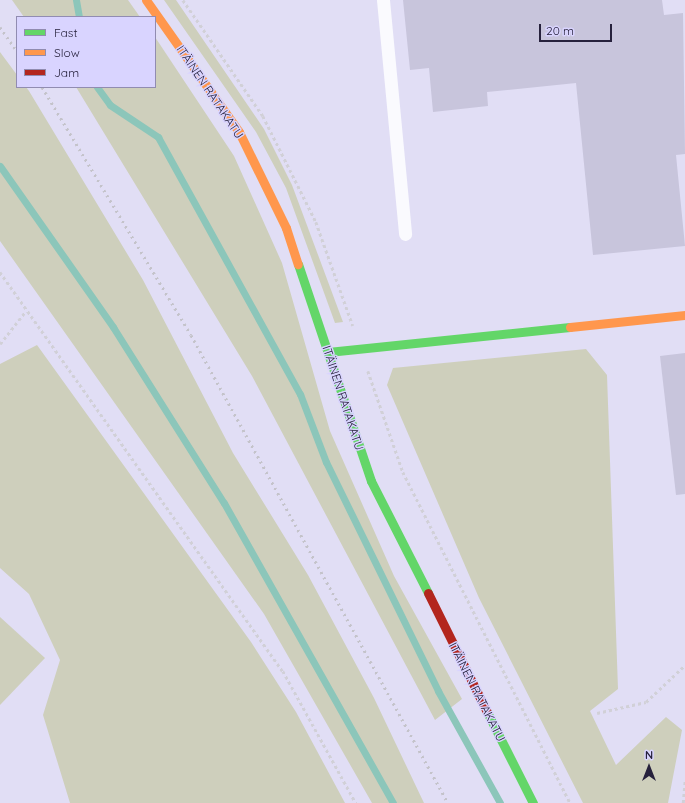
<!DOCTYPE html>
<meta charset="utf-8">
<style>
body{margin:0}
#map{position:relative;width:685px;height:803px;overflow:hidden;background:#e1def5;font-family:Quicksand,sans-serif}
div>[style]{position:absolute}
.green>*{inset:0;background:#cecfbc}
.stream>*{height:7px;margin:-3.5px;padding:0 3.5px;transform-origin:3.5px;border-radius:3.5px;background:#8cc6ba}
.building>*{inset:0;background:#c8c5dc}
.path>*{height:2.5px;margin-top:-1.25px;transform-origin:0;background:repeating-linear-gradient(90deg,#d1d0d7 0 3px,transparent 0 6px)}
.lane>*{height:13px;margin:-6.5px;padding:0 6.5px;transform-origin:6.5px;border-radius:6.5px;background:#fafafe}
.fast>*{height:9px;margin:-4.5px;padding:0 4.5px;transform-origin:4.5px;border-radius:4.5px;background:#63d668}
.slow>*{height:9px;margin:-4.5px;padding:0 4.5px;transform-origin:4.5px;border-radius:4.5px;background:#ff974d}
.jam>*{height:9px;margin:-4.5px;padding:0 4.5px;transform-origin:4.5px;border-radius:4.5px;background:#b3261e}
.rail>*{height:3px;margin-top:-1.5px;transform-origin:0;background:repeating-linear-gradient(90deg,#c4c3ca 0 2px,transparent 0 6px)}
span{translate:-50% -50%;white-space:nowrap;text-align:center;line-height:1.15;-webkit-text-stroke:3px #d9d4ff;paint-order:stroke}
.street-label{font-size:12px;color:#26213c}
.legend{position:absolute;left:16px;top:16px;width:140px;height:72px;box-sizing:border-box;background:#d9d4ff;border:1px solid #918cb1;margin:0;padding:5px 7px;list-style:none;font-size:12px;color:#26213c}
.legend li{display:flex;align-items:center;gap:8px;height:20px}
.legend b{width:20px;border:1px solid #918cb1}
.north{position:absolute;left:629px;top:747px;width:40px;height:40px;-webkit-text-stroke:3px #d9d4ff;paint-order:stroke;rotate:0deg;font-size:11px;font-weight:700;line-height:16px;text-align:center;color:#26213c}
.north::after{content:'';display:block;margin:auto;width:14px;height:18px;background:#26213c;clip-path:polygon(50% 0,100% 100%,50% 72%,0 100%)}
.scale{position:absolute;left:539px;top:24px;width:73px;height:18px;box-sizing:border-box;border:2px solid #26213c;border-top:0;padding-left:5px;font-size:12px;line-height:14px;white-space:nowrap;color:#26213c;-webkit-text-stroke:3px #d9d4ff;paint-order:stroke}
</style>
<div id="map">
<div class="green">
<i style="clip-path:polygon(12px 0,128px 0,140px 17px,24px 17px)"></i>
<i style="clip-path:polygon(164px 0,176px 0,264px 129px,292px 185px,343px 322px,335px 323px,286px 188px,256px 132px)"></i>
<i style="clip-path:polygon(155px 37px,234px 156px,282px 263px,330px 431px,394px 576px,462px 699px,435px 720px,252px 376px,76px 87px,155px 87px)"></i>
<i style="clip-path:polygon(0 52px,17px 75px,17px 87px,26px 87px,29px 91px,143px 280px,233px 453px,308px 575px,374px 698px,424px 803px,372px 803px,264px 614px,0 241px)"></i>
<i style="clip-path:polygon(37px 345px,251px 642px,296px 712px,345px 803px,70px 803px,43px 715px,60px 660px,29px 594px,0 568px,0 364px)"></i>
<i style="clip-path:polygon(586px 349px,607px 375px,618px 689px,590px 711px,616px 765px,666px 717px,682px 730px,668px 803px,583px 803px,479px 598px,387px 385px,393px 368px)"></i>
<i style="clip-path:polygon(0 617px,45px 658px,0 705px)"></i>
</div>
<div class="stream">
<i style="left:76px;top:0;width:17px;rotate:80deg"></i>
<i style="left:97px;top:87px;width:22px;rotate:54deg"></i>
<i style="left:110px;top:105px;width:58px;rotate:33.7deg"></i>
<i style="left:158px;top:137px;width:294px;rotate:61.1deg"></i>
<i style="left:300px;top:394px;width:73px;rotate:69.1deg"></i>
<i style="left:326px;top:462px;width:255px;rotate:63.9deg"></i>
<i style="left:438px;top:691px;width:128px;rotate:61deg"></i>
<i style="left:0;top:166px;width:197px;rotate:54.9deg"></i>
<i style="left:113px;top:327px;width:208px;rotate:57.8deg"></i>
<i style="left:224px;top:503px;width:344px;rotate:60.6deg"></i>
</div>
<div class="building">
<i style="clip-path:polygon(403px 0,662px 0,664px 15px,683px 13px,685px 154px,676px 155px,685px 246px,593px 255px,576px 83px,487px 92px,488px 106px,433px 112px,429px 68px,410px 70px)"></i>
<i style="clip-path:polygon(685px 353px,685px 494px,676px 495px,660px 356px)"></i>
</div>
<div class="path">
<i style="left:183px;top:0;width:141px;rotate:55.4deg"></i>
<i style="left:263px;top:116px;width:119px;rotate:63.4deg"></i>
<i style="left:316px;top:222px;width:110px;rotate:70.4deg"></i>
<i style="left:0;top:272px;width:489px;rotate:54.7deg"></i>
<i style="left:283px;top:671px;width:151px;rotate:61.1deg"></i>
<i style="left:0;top:344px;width:41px;rotate:-52deg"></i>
<i style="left:368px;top:371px;width:107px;rotate:70.9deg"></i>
<i style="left:403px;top:472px;width:371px;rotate:63.2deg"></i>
<i style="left:597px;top:713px;width:50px;rotate:-12.7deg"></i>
<i style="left:646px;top:702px;width:54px;rotate:-43.5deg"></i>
<i style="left:683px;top:803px;width:24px;rotate:-85deg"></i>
</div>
<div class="lane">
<i style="left:383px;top:0;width:235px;rotate:84.6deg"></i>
</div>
<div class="fast">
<i style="left:298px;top:264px;width:229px;rotate:71.4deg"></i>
<i style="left:371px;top:481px;width:126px;rotate:63deg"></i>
<i style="left:328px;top:352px;width:243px;rotate:-5.9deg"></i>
<i style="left:487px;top:712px;width:102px;rotate:63.2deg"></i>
</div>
<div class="slow">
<i style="left:146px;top:0;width:161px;rotate:54.8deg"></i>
<i style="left:239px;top:132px;width:107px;rotate:63.9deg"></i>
<i style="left:286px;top:228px;width:38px;rotate:72deg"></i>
<i style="left:570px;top:327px;width:116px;rotate:-6deg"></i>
</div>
<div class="jam">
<i style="left:428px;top:593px;width:133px;rotate:63.6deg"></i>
</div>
<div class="rail">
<i style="left:0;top:27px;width:29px;rotate:55deg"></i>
<i style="left:42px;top:87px;width:289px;rotate:59deg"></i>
<i style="left:191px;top:335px;width:534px;rotate:61.23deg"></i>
</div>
<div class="street-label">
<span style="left:210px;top:92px;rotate:56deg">ITÄINEN RATAKATU</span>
<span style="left:343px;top:398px;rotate:72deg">ITÄINEN RATAKATU</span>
<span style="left:477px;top:692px;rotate:63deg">ITÄINEN RATAKATU</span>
</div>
<ul class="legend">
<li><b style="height:5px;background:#63d668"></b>Fast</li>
<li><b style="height:5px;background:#ff974d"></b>Slow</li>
<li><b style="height:5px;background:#b3261e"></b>Jam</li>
</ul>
<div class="north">N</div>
<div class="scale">20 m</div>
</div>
